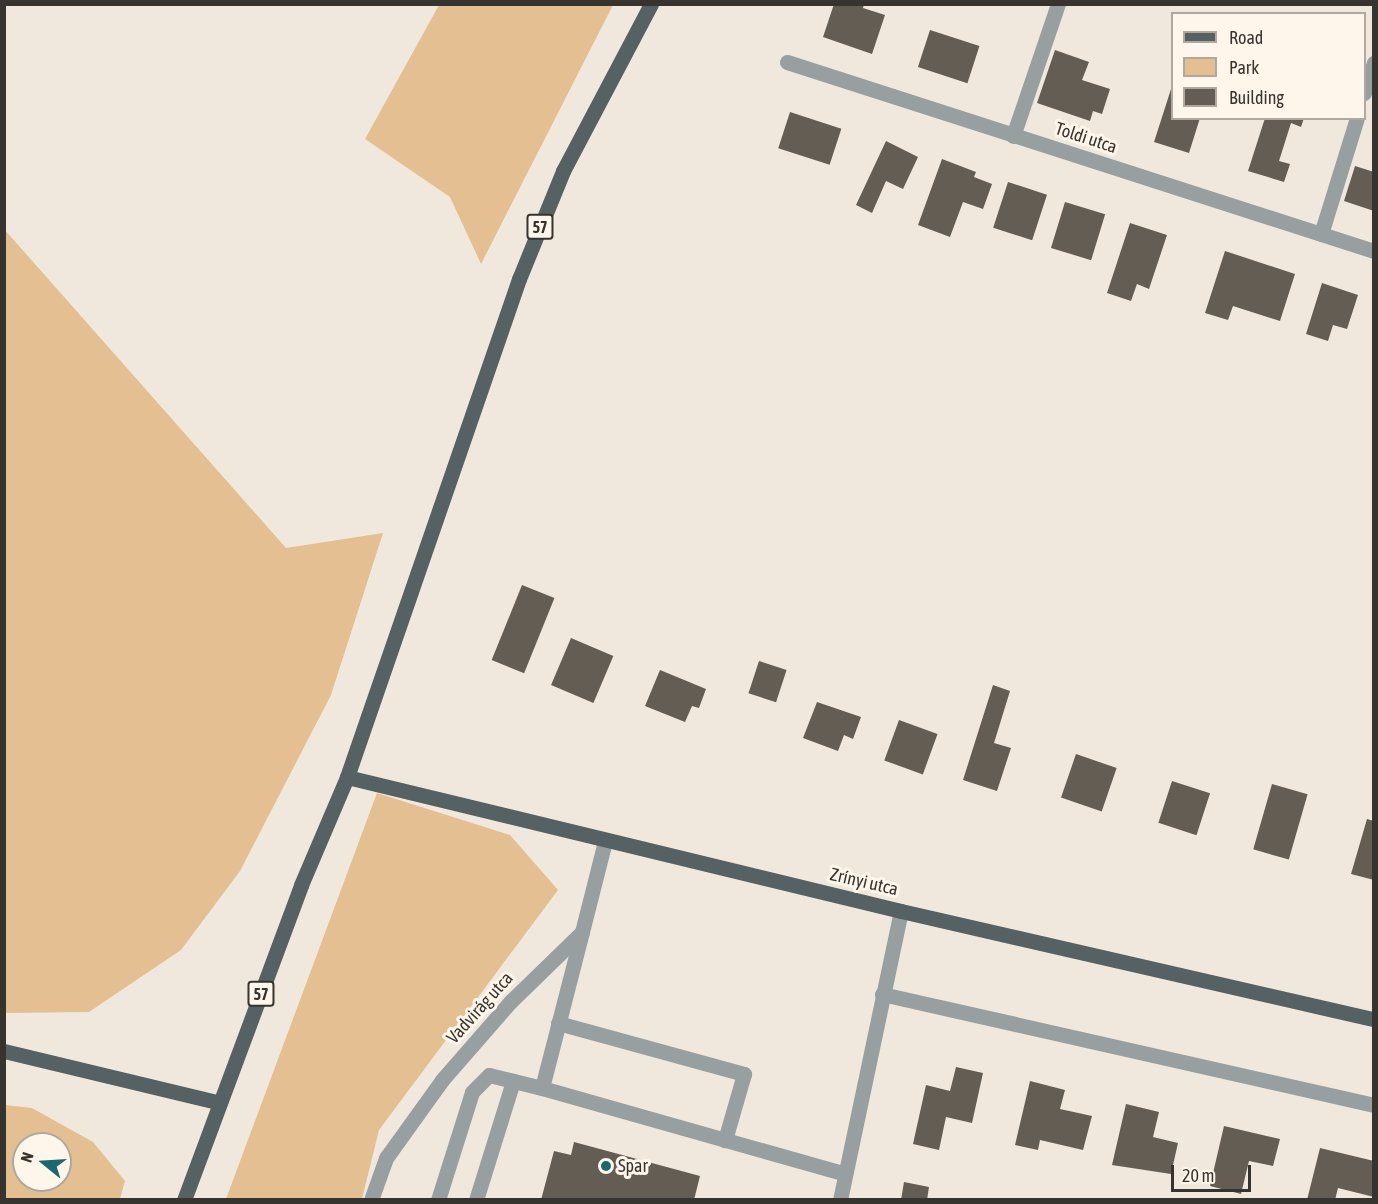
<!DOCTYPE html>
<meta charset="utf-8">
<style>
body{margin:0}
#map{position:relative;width:1378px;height:1204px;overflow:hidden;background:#f1e8dd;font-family:"Asap Condensed",sans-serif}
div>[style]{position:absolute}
.green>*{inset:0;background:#e3bf91}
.building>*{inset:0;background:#645d53;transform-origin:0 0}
.minor>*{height:15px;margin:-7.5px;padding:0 7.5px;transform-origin:7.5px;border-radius:7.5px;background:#989fa0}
.major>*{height:15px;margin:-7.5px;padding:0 7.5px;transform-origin:7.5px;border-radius:7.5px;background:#556163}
.dots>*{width:16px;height:16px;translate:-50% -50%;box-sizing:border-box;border:3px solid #fff6eb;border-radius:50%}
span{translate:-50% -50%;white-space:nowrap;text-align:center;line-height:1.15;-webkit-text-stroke:6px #fff6eb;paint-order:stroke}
.shield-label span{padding:2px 4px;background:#fff6eb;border:2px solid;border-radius:4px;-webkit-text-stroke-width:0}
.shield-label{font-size:16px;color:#37332f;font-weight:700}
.street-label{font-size:18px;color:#37332f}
.poi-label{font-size:18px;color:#37332f}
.left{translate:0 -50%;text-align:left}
.frame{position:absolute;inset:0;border:6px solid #37332f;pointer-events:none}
.legend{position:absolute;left:1171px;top:12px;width:195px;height:108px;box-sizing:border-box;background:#fff6eb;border:2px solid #afa8a0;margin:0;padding:8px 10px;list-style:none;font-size:18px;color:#37332f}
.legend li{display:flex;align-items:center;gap:12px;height:30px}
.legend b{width:30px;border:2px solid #afa8a0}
.north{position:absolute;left:12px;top:1132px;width:60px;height:60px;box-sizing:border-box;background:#fff6eb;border:2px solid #afa8a0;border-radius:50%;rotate:288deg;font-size:16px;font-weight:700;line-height:24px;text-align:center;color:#37332f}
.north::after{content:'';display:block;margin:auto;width:21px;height:27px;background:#1c686f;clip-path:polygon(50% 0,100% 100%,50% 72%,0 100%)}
.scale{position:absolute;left:1171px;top:1165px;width:80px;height:27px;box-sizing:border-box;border:3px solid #37332f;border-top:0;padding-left:8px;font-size:18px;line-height:21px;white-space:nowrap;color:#37332f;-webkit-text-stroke:4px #fff6eb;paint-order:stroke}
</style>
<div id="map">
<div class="green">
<i style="clip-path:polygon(439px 5px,613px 5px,481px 264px,450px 197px,365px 139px)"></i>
<i style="clip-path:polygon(4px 229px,286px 548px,383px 533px,331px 695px,240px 871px,181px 950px,89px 1012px,5px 1013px)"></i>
<i style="clip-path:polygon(377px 793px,510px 835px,558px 890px,379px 1130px,362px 1199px,226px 1199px)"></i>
<i style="clip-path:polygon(evenodd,5px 1105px,32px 1108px,93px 1142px,125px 1181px,120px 1199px,5px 1199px,5px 1105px,24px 1144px,60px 1144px,60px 1180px,24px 1180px,24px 1144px)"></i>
</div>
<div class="building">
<i style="clip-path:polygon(834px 4px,864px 4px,863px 8px,885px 15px,872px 54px,823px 37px)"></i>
<i style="left:930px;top:30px;width:52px;height:39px;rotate:18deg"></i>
<i style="clip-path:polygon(1055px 50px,1089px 62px,1082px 80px,1110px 89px,1102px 114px,1093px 111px,1090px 121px,1037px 103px)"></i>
<i style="clip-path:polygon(1172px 86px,1172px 118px,1200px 118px,1189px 153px,1154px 142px)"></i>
<i style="left:790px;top:112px;width:54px;height:38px;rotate:18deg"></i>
<i style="clip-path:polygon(1265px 118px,1304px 118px,1301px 127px,1291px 123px,1279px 161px,1290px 164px,1284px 182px,1248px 171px)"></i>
<i style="clip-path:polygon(886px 141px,918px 157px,903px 189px,886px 181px,872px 213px,856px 205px)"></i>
<i style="clip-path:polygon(942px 159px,976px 172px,974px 177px,992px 184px,983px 209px,963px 202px,950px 237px,918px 225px)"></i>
<i style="clip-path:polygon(1355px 166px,1374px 172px,1374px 211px,1344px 201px)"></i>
<i style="left:1008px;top:182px;width:41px;height:48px;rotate:18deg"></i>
<i style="left:1065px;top:202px;width:42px;height:48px;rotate:17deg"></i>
<i style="clip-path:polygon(1130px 223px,1167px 235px,1149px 289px,1137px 284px,1131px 301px,1107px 293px)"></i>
<i style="clip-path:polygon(1225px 251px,1295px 274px,1280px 321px,1233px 306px,1228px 320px,1205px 313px)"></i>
<i style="clip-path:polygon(1322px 283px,1358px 295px,1347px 329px,1333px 325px,1328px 341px,1306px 334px)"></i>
<i style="left:522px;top:585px;width:35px;height:81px;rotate:22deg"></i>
<i style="left:571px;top:638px;width:46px;height:51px;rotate:23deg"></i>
<i style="left:759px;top:661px;width:29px;height:34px;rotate:18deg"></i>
<i style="clip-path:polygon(660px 670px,706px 689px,699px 708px,692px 706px,685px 722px,645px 706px)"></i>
<i style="clip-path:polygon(993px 685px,1010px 691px,994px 743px,1011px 748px,997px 791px,963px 780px)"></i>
<i style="clip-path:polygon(817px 702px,861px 717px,853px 739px,844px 735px,838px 751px,803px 738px)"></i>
<i style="left:899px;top:720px;width:41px;height:43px;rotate:20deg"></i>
<i style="left:1076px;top:754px;width:43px;height:46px;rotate:19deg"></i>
<i style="left:1172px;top:781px;width:40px;height:44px;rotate:18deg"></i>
<i style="left:1272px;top:784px;width:37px;height:68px;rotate:16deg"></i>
<i style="clip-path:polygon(1367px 819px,1374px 821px,1374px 880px,1351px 874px)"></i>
<i style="clip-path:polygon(956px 1067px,983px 1073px,972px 1123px,946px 1117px,939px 1150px,913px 1144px,926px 1085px,950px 1091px)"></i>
<i style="clip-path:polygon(1030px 1081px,1065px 1090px,1060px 1109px,1092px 1116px,1083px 1150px,1040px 1140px,1038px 1150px,1015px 1145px)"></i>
<i style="clip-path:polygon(1126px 1104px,1159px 1112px,1153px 1137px,1178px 1143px,1171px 1174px,1112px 1165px)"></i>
<i style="clip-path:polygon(1224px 1126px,1280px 1139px,1273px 1166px,1249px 1161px,1241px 1194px,1210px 1186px)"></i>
<i style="clip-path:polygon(574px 1142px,700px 1176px,694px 1200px,541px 1200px,554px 1151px,571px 1155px)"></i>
<i style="clip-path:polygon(1320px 1148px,1374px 1161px,1374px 1197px,1338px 1188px,1335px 1200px,1307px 1200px)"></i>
<i style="clip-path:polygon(904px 1182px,929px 1187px,927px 1200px,901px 1200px)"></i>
</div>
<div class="minor">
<i style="left:787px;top:62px;width:617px;rotate:17.85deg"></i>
<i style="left:1364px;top:93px;width:32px;rotate:-72deg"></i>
<i style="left:1013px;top:136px;width:139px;rotate:-71.2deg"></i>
<i style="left:1321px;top:234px;width:121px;rotate:-72.8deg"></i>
<i style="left:582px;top:932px;width:161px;rotate:104.4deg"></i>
<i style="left:542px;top:1088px;width:315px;rotate:15.8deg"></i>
<i style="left:882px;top:994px;width:504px;rotate:12.71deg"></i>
<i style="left:558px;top:1023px;width:193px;rotate:15.3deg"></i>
<i style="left:744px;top:1074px;width:69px;rotate:106.1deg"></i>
<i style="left:371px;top:1200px;width:45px;rotate:-70.3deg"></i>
<i style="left:386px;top:1158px;width:96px;rotate:-54.3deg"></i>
<i style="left:442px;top:1080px;width:103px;rotate:-48.9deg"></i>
<i style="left:510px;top:1002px;width:100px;rotate:-44.2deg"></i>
<i style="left:582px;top:932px;width:94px;rotate:-75.8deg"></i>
<i style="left:438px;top:1200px;width:113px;rotate:-72.5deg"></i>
<i style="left:472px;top:1092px;width:24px;rotate:-45deg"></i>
<i style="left:489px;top:1075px;width:55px;rotate:13.8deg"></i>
<i style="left:476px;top:1200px;width:125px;rotate:-72.7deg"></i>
<i style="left:840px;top:1200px;width:295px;rotate:-78.1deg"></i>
</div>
<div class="major">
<i style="left:347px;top:777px;width:570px;rotate:13.6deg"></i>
<i style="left:901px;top:911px;width:485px;rotate:12.9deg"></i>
<i style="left:4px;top:1051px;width:222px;rotate:13.5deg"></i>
<i style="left:184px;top:1200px;width:336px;rotate:-69.6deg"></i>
<i style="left:301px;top:885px;width:117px;rotate:-66.9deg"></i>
<i style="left:347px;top:777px;width:527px;rotate:-70.95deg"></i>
<i style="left:519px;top:279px;width:117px;rotate:-67.8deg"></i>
<i style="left:563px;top:171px;width:189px;rotate:-62.2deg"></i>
</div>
<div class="dots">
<i style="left:606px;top:1166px;background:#1c686f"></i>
</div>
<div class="shield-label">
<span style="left:540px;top:227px">57</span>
<span style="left:261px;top:994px">57</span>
</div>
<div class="street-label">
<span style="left:1086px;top:138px;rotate:18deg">Toldi utca</span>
<span style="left:864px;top:882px;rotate:13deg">Zrínyi utca</span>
<span style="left:480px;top:1008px;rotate:-48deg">Vadvirág utca</span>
</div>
<div class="poi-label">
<span class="left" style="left:618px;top:1166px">Spar</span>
</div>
<div class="frame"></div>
<ul class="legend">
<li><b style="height:8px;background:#556163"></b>Road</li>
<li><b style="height:16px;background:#e3bf91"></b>Park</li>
<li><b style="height:16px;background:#645d53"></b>Building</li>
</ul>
<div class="north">N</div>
<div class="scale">20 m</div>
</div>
